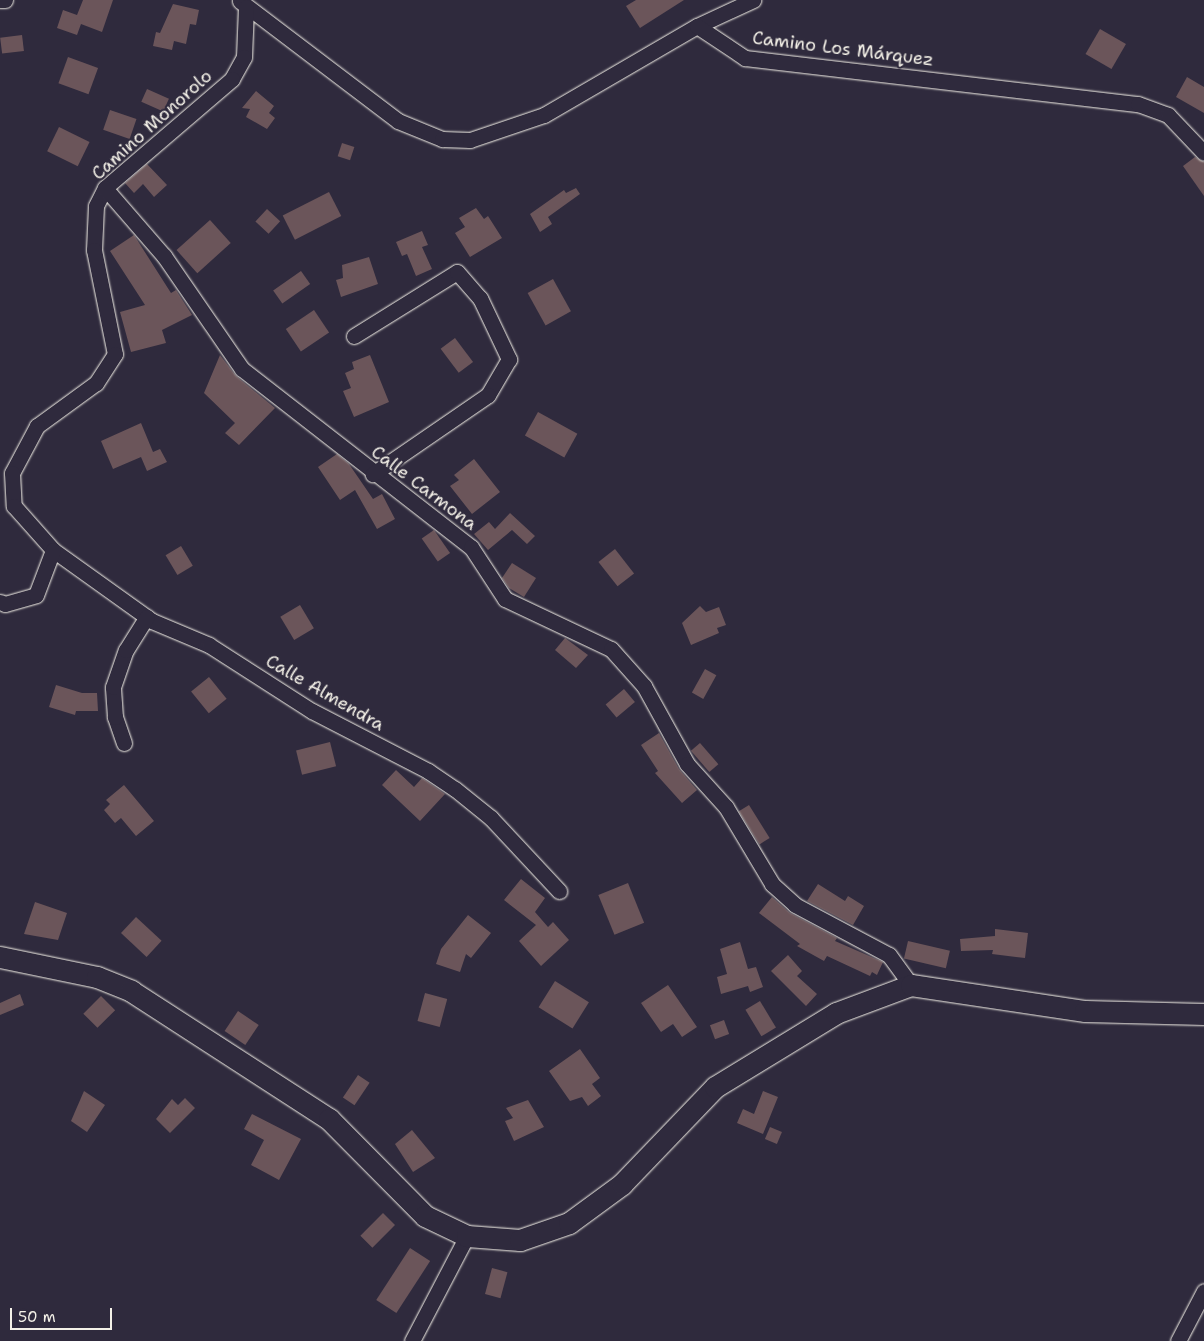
<!DOCTYPE html>
<meta charset="utf-8">
<style>
body{margin:0}
#map{position:relative;width:1204px;height:1341px;overflow:hidden;background:#2f2a3d;font-family:"Shantell Sans",sans-serif}
div>[style]{position:absolute}
.building>*{inset:0;background:#6b555a;transform-origin:0 0}
.roads{filter:drop-shadow(0 0 1px #f4f1e8) drop-shadow(0 0 1px #f4f1e8)}
.street>*{height:15px;margin:-7.5px;padding:0 7.5px;transform-origin:7.5px;border-radius:7.5px;background:#2f2a3d}
.secondary>*{height:21px;margin:-10.5px;padding:0 10.5px;transform-origin:10.5px;border-radius:10.5px;background:#2f2a3d}
span{translate:-50% -50%;white-space:nowrap;text-align:center;line-height:1.15;-webkit-text-stroke:4px #2f2a3d;paint-order:stroke}
.street-label{font-size:18px;color:#f4f1e8}
.scale{position:absolute;left:10px;top:1308px;width:102px;height:22px;box-sizing:border-box;border:2px solid #f4f1e8;border-top:0;padding-left:6px;font-size:15px;line-height:18px;white-space:nowrap;color:#f4f1e8;-webkit-text-stroke:4px #2f2a3d;paint-order:stroke}
</style>
<div id="map">
<div class="building">
<i style="clip-path:polygon(83px 0,113px 0,102px 32px,81px 24px,77px 35px,57px 28px,63px 10px,77px 15px)"></i>
<i style="clip-path:polygon(636px 0,684px 0,640px 28px,626px 6px)"></i>
<i style="clip-path:polygon(173px 4px,199px 10px,196px 25px,190px 24px,186px 44px,174px 41px,172px 50px,153px 46px,156px 32px,160px 33px)"></i>
<i style="left:1100px;top:29px;width:30px;height:29px;rotate:30deg"></i>
<i style="left:22px;top:35px;width:16px;height:22px;rotate:83deg"></i>
<i style="left:68px;top:57px;width:32px;height:28px;rotate:20deg"></i>
<i style="clip-path:polygon(1187px 77px,1204px 87px,1204px 113px,1176px 97px)"></i>
<i style="left:147px;top:89px;width:24px;height:14px;rotate:24deg"></i>
<i style="clip-path:polygon(256px 91px,274px 106px,269px 113px,275px 118px,267px 129px,246px 117px,250px 109px,242px 108px)"></i>
<i style="left:110px;top:110px;width:28px;height:21px;rotate:19deg"></i>
<i style="left:59px;top:127px;width:34px;height:27px;rotate:26deg"></i>
<i style="left:342px;top:143px;width:13px;height:14px;rotate:18deg"></i>
<i style="clip-path:polygon(1195px 157px,1204px 162px,1204px 196px,1183px 166px)"></i>
<i style="clip-path:polygon(147px 164px,167px 185px,154px 197px,143px 184px,134px 193px,125px 183px)"></i>
<i style="clip-path:polygon(576px 188px,580px 194px,548px 217px,552px 224px,540px 232px,530px 214px,564px 190px,566px 193px)"></i>
<i style="left:329px;top:192px;width:27px;height:52px;rotate:63deg"></i>
<i style="clip-path:polygon(476px 208px,484px 219px,488px 216px,502px 238px,470px 257px,455px 233px,465px 227px,459px 218px)"></i>
<i style="left:267px;top:209px;width:18px;height:17px;rotate:43deg"></i>
<i style="left:210px;top:220px;width:31px;height:45px;rotate:48deg"></i>
<i style="clip-path:polygon(422px 231px,428px 245px,422px 247px,432px 269px,416px 276px,407px 254px,402px 256px,396px 242px)"></i>
<i style="clip-path:polygon(134px 235px,171px 293px,176px 290px,192px 315px,162px 330px,166px 343px,131px 352px,120px 312px,145px 305px,110px 251px)"></i>
<i style="clip-path:polygon(369px 257px,378px 284px,341px 297px,336px 280px,343px 278px,342px 265px)"></i>
<i style="left:301px;top:271px;width:16px;height:34px;rotate:55deg"></i>
<i style="left:553px;top:279px;width:37px;height:29px;rotate:61deg"></i>
<i style="left:314px;top:310px;width:27px;height:34px;rotate:56deg"></i>
<i style="left:455px;top:338px;width:30px;height:18px;rotate:53deg"></i>
<i style="clip-path:polygon(220px 355px,236px 376px,275px 408px,239px 445px,225px 433px,235px 423px,204px 393px)"></i>
<i style="clip-path:polygon(370px 355px,389px 402px,354px 417px,343px 391px,351px 388px,345px 373px,354px 369px,352px 362px)"></i>
<i style="left:538px;top:412px;width:45px;height:27px;rotate:29deg"></i>
<i style="clip-path:polygon(141px 423px,153px 452px,160px 449px,167px 462px,147px 471px,141px 457px,113px 469px,101px 441px)"></i>
<i style="clip-path:polygon(337px 454px,349px 464px,373px 499px,382px 494px,395px 519px,377px 529px,355px 490px,340px 500px,318px 467px)"></i>
<i style="clip-path:polygon(474px 459px,500px 492px,472px 514px,450px 486px,459px 480px,454px 475px)"></i>
<i style="clip-path:polygon(510px 513px,535px 536px,527px 544px,512px 530px,488px 550px,474px 534px,489px 522px,495px 529px)"></i>
<i style="left:434px;top:530px;width:28px;height:15px;rotate:55deg"></i>
<i style="left:181px;top:546px;width:23px;height:18px;rotate:59deg"></i>
<i style="left:615px;top:549px;width:31px;height:21px;rotate:52deg"></i>
<i style="clip-path:polygon(512px 563px,536px 578px,524px 597px,509px 588px,502px 578px)"></i>
<i style="left:300px;top:605px;width:27px;height:23px;rotate:59deg"></i>
<i style="clip-path:polygon(700px 606px,706px 612px,719px 607px,726px 625px,717px 628px,719px 633px,691px 645px,682px 623px)"></i>
<i style="clip-path:polygon(565px 638px,588px 655px,576px 668px,555px 650px)"></i>
<i style="left:705px;top:669px;width:13px;height:27px;rotate:29deg"></i>
<i style="left:209px;top:677px;width:28px;height:23px;rotate:51deg"></i>
<i style="clip-path:polygon(56px 685px,82px 693px,97px 693px,98px 711px,76px 711px,75px 715px,49px 707px)"></i>
<i style="left:624px;top:689px;width:17px;height:24px;rotate:50deg"></i>
<i style="clip-path:polygon(659px 733px,679px 769px,697px 790px,682px 803px,655px 773px,658px 771px,641px 745px)"></i>
<i style="left:330px;top:742px;width:25px;height:35px;rotate:76deg"></i>
<i style="left:700px;top:743px;width:28px;height:12px;rotate:49deg"></i>
<i style="clip-path:polygon(396px 770px,414px 787px,422px 778px,445px 794px,420px 821px,382px 785px)"></i>
<i style="clip-path:polygon(124px 785px,154px 821px,136px 836px,121px 818px,115px 823px,104px 810px,110px 804px,106px 800px)"></i>
<i style="left:749px;top:805px;width:39px;height:12px;rotate:58deg"></i>
<i style="clip-path:polygon(521px 879px,545px 898px,535px 912px,548px 927px,553px 922px,569px 940px,541px 966px,519px 941px,536px 925px,504px 900px)"></i>
<i style="left:628px;top:883px;width:43px;height:32px;rotate:68deg"></i>
<i style="clip-path:polygon(818px 884px,845px 901px,848px 896px,864px 906px,853px 925px,807px 901px)"></i>
<i style="clip-path:polygon(772px 897px,790px 913px,837px 938px,835px 941px,883px 962px,877px 975px,872px 972px,870px 976px,827px 956px,824px 961px,797px 946px,800px 944px,759px 913px)"></i>
<i style="clip-path:polygon(35px 902px,67px 913px,58px 940px,24px 934px)"></i>
<i style="clip-path:polygon(468px 915px,491px 933px,471px 958px,466px 954px,460px 972px,436px 964px,441px 949px)"></i>
<i style="left:136px;top:917px;width:35px;height:22px;rotate:43deg"></i>
<i style="clip-path:polygon(995px 929px,1028px 933px,1025px 958px,992px 954px,993px 950px,961px 951px,960px 939px,995px 936px)"></i>
<i style="left:908px;top:941px;width:43px;height:18px;rotate:13deg"></i>
<i style="clip-path:polygon(740px 942px,748px 969px,756px 967px,763px 987px,750px 992px,748px 986px,721px 994px,717px 977px,727px 974px,720px 949px)"></i>
<i style="clip-path:polygon(788px 955px,802px 971px,797px 976px,817px 994px,806px 1006px,771px 971px)"></i>
<i style="left:555px;top:981px;width:40px;height:31px;rotate:32deg"></i>
<i style="clip-path:polygon(668px 985px,697px 1027px,682px 1037px,673px 1024px,661px 1032px,641px 1003px)"></i>
<i style="left:425px;top:993px;width:23px;height:29px;rotate:15deg"></i>
<i style="clip-path:polygon(20px 994px,24px 1005px,0 1015px,0 1003px)"></i>
<i style="left:101px;top:996px;width:20px;height:25px;rotate:45deg"></i>
<i style="left:760px;top:1001px;width:31px;height:17px;rotate:59deg"></i>
<i style="left:238px;top:1011px;width:25px;height:24px;rotate:34deg"></i>
<i style="left:724px;top:1020px;width:15px;height:15px;rotate:70deg"></i>
<i style="clip-path:polygon(580px 1049px,600px 1078px,592px 1084px,601px 1096px,588px 1106px,582px 1097px,570px 1101px,549px 1071px)"></i>
<i style="left:358px;top:1075px;width:14px;height:27px;rotate:34deg"></i>
<i style="clip-path:polygon(84px 1091px,105px 1105px,87px 1132px,71px 1121px)"></i>
<i style="clip-path:polygon(763px 1091px,778px 1097px,763px 1134px,737px 1123px,743px 1109px,754px 1114px)"></i>
<i style="clip-path:polygon(185px 1098px,195px 1108px,170px 1133px,156px 1119px,172px 1099px,178px 1105px)"></i>
<i style="clip-path:polygon(528px 1100px,544px 1127px,514px 1141px,505px 1121px,513px 1118px,506px 1108px)"></i>
<i style="clip-path:polygon(252px 1114px,301px 1139px,279px 1180px,251px 1165px,264px 1140px,244px 1129px)"></i>
<i style="left:770px;top:1127px;width:13px;height:13px;rotate:23deg"></i>
<i style="clip-path:polygon(412px 1130px,435px 1158px,413px 1172px,395px 1144px)"></i>
<i style="left:383px;top:1213px;width:17px;height:32px;rotate:45deg"></i>
<i style="left:410px;top:1248px;width:24px;height:62px;rotate:33deg"></i>
<i style="left:492px;top:1268px;width:16px;height:27px;rotate:15deg"></i>
</div>
<div class="roads">
<div class="street">
<i style="left:0;top:0;width:5px"></i>
<i style="left:240px;top:1px;width:198px;rotate:37.2deg"></i>
<i style="left:398px;top:121px;width:48px;rotate:22.2deg"></i>
<i style="left:442px;top:139px;width:28px;rotate:2deg"></i>
<i style="left:470px;top:140px;width:78px;rotate:-18.7deg"></i>
<i style="left:544px;top:115px;width:177px;rotate:-30.2deg"></i>
<i style="left:697px;top:26px;width:62px;rotate:-24.9deg"></i>
<i style="left:246px;top:7px;width:50px;rotate:92.3deg"></i>
<i style="left:244px;top:57px;width:25px;rotate:119deg"></i>
<i style="left:232px;top:79px;width:167px;rotate:139.4deg"></i>
<i style="left:105px;top:188px;width:20px;rotate:117deg"></i>
<i style="left:96px;top:206px;width:44px;rotate:92.6deg"></i>
<i style="left:94px;top:250px;width:106px;rotate:78.6deg"></i>
<i style="left:115px;top:354px;width:35px;rotate:123deg"></i>
<i style="left:96px;top:383px;width:73px;rotate:143.9deg"></i>
<i style="left:37px;top:426px;width:53px;rotate:118deg"></i>
<i style="left:12px;top:473px;width:33px;rotate:87deg"></i>
<i style="left:14px;top:506px;width:59px;rotate:48.4deg"></i>
<i style="left:53px;top:550px;width:122px;rotate:35.6deg"></i>
<i style="left:152px;top:621px;width:62px;rotate:22.8deg"></i>
<i style="left:209px;top:645px;width:122px;rotate:32.7deg"></i>
<i style="left:312px;top:711px;width:131px;rotate:27.3deg"></i>
<i style="left:428px;top:771px;width:32px;rotate:34deg"></i>
<i style="left:455px;top:789px;width:46px;rotate:38.9deg"></i>
<i style="left:491px;top:818px;width:100px;rotate:47deg"></i>
<i style="left:697px;top:26px;width:58px;rotate:33.7deg"></i>
<i style="left:745px;top:58px;width:396px;rotate:6.7deg"></i>
<i style="left:1138px;top:104px;width:32px;rotate:20deg"></i>
<i style="left:1168px;top:115px;width:52px;rotate:46.5deg"></i>
<i style="left:105px;top:188px;width:90px;rotate:49.1deg"></i>
<i style="left:164px;top:256px;width:137px;rotate:55.4deg"></i>
<i style="left:242px;top:369px;width:290px;rotate:37.9deg"></i>
<i style="left:471px;top:547px;width:62px;rotate:56.8deg"></i>
<i style="left:505px;top:599px;width:117px;rotate:25.3deg"></i>
<i style="left:611px;top:649px;width:50px;rotate:48.3deg"></i>
<i style="left:644px;top:686px;width:89px;rotate:61.1deg"></i>
<i style="left:687px;top:764px;width:58px;rotate:47.8deg"></i>
<i style="left:726px;top:807px;width:90px;rotate:59.1deg"></i>
<i style="left:772px;top:884px;width:31px;rotate:42deg"></i>
<i style="left:795px;top:905px;width:106px;rotate:28deg"></i>
<i style="left:889px;top:955px;width:37px;rotate:54deg"></i>
<i style="left:354px;top:336px;width:121px;rotate:-31.9deg"></i>
<i style="left:457px;top:272px;width:35px;rotate:49deg"></i>
<i style="left:480px;top:298px;width:68px;rotate:64.6deg"></i>
<i style="left:509px;top:359px;width:42px;rotate:120.3deg"></i>
<i style="left:488px;top:395px;width:140px;rotate:145.5deg"></i>
<i style="left:0;top:602px;width:5px;rotate:22deg"></i>
<i style="left:5px;top:604px;width:32px;rotate:-16deg"></i>
<i style="left:36px;top:595px;width:48px;rotate:-69.3deg"></i>
<i style="left:124px;top:743px;width:28px;rotate:-109deg"></i>
<i style="left:115px;top:717px;width:30px;rotate:-94deg"></i>
<i style="left:113px;top:687px;width:39px;rotate:-71deg"></i>
<i style="left:126px;top:650px;width:39px;rotate:-58deg"></i>
<i style="left:412px;top:1341px;width:119px;rotate:-62.4deg"></i>
<i style="left:1178px;top:1341px;width:56px;rotate:-62.5deg"></i>
</div>
<div class="secondary">
<i style="left:0;top:957px;width:99px;rotate:11.7deg"></i>
<i style="left:97px;top:977px;width:37px;rotate:22deg"></i>
<i style="left:131px;top:991px;width:236px;rotate:32.9deg"></i>
<i style="left:329px;top:1119px;width:136px;rotate:45.3deg"></i>
<i style="left:425px;top:1216px;width:47px;rotate:25.5deg"></i>
<i style="left:467px;top:1236px;width:53px;rotate:4.3deg"></i>
<i style="left:520px;top:1240px;width:52px;rotate:-19.1deg"></i>
<i style="left:569px;top:1223px;width:66px;rotate:-36.3deg"></i>
<i style="left:622px;top:1184px;width:134px;rotate:-46.2deg"></i>
<i style="left:715px;top:1087px;width:142px;rotate:-31.4deg"></i>
<i style="left:836px;top:1013px;width:80px;rotate:-20.5deg"></i>
<i style="left:911px;top:985px;width:176px;rotate:8.5deg"></i>
<i style="left:1085px;top:1011px;width:119px;rotate:1.4deg"></i>
</div>
</div>
<div class="street-label">
<span style="left:843px;top:49px;rotate:7deg">Camino Los Márquez</span>
<span style="left:152px;top:125px;rotate:-42deg">Camino Monorolo</span>
<span style="left:424px;top:488px;rotate:37deg">Calle Carmona</span>
<span style="left:325px;top:693px;rotate:30deg">Calle Almendra</span>
</div>
<div class="scale">50 m</div>
</div>
